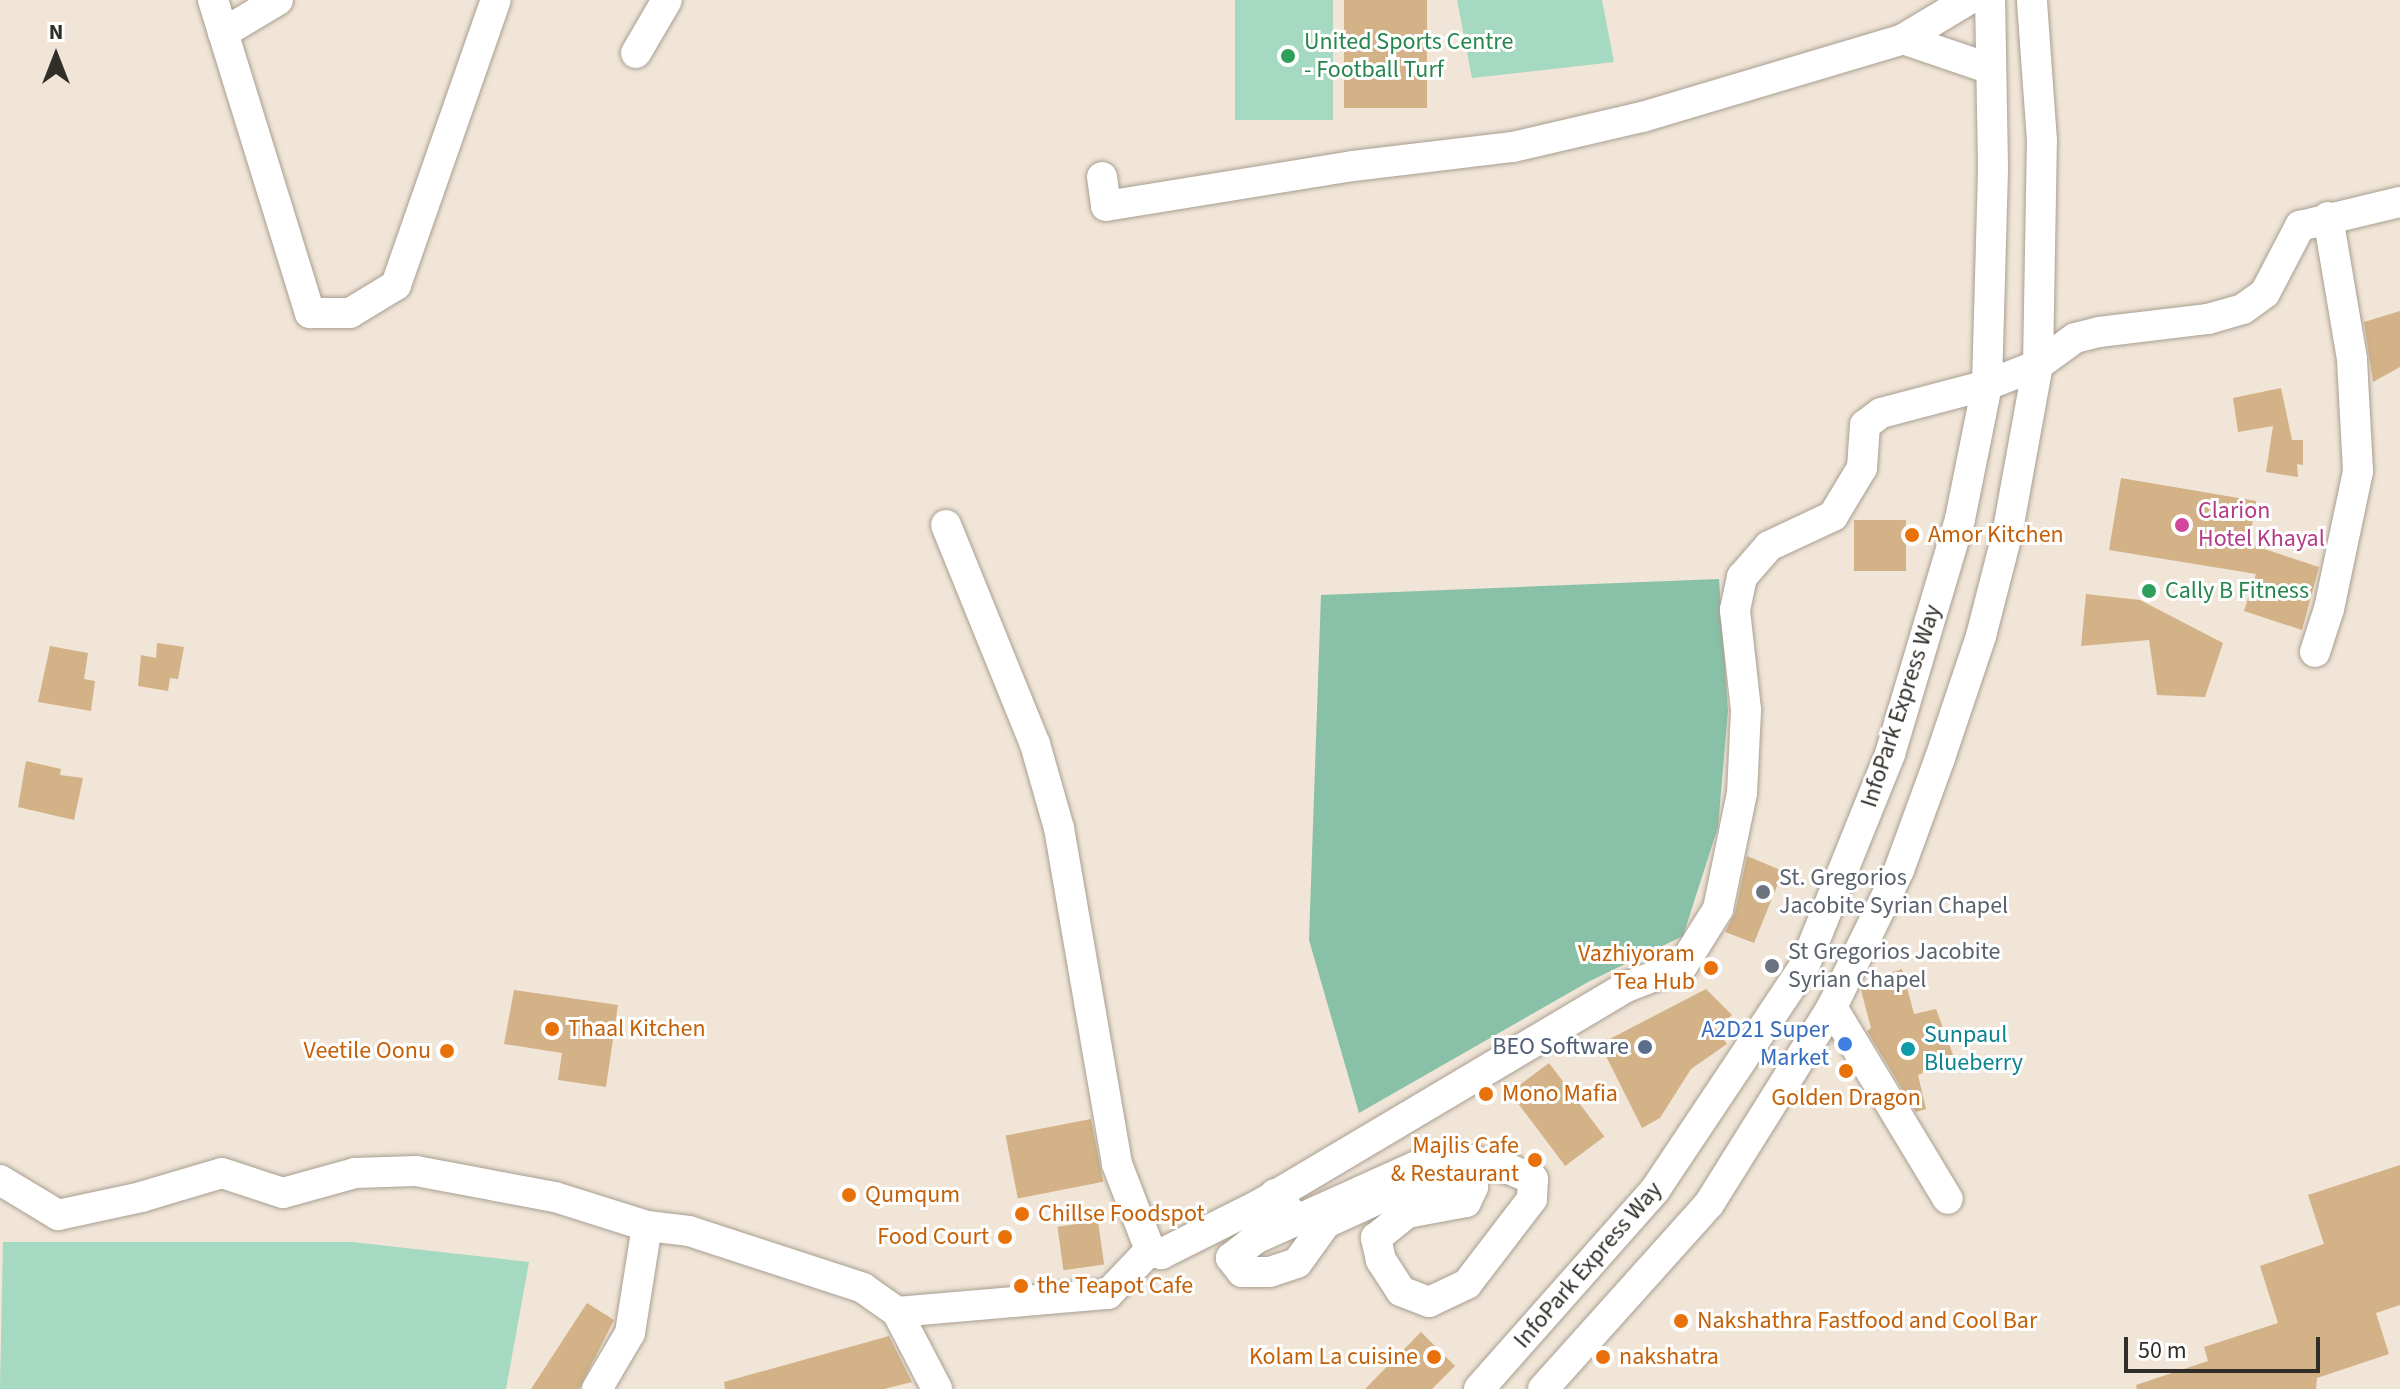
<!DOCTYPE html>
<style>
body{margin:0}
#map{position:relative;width:2400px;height:1389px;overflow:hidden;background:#f0e5d7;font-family:"Source Sans 3",sans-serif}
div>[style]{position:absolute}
.green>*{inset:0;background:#a5d9c1;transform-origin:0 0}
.forest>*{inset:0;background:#88c1a7}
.building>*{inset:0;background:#d2b286;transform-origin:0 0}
.roads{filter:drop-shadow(0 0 2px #a89e91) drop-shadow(0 0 2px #a89e91)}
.minor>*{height:30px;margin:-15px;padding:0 15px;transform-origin:15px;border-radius:15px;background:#fff}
.dots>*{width:22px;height:22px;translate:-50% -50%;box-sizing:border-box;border:4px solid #fff;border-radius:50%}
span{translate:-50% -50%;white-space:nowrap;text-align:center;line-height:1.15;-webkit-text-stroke:6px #fff;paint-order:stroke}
.leisure-label{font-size:24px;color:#27864d}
.left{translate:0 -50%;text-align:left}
.hotel-label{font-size:24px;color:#b23c85}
.food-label{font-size:24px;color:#c56008}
.right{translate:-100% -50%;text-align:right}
.street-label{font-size:24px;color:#312d28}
.worship-label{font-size:24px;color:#5b616d}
.shop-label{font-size:24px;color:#366cbe}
.culture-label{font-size:24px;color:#0d838f}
.service-label{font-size:24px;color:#4e5e75}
.north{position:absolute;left:16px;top:16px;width:80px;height:80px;-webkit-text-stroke:6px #fff;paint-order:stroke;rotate:0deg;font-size:22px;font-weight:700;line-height:32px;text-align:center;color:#312d28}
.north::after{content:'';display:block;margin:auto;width:28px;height:36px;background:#312d28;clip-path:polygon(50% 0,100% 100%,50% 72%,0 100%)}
.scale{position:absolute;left:2124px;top:1337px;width:196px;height:36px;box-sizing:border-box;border:4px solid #312d28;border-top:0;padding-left:10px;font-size:24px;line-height:28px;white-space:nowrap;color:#312d28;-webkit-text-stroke:6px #fff;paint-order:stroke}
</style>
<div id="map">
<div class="green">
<i style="left:1235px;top:0;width:98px;height:120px"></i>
<i style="clip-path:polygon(1457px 0,1602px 0,1614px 62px,1472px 78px)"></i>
<i style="clip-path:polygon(352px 1242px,529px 1262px,506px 1389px,0 1389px,3px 1242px)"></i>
</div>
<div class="forest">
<i style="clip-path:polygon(1719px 579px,1728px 711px,1718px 827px,1683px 936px,1588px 982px,1359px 1113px,1309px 940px,1321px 595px)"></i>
</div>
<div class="building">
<i style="left:1344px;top:0;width:83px;height:108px"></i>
<i style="clip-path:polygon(2400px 311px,2400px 367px,2373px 382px,2364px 322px)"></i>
<i style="clip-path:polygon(2281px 388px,2292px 440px,2303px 440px,2303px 465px,2297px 464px,2298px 477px,2266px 472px,2273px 426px,2238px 432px,2233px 398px)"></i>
<i style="clip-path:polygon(2121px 478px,2256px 501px,2249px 544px,2319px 567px,2302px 630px,2244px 611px,2256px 574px,2109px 550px)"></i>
<i style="left:1906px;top:520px;width:51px;height:52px;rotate:90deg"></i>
<i style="clip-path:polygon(2086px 594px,2140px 600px,2223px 643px,2205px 697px,2157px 695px,2149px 640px,2081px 646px)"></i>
<i style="clip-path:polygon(157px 643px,184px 647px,178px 679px,170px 678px,168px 691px,138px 686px,141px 655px,156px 658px)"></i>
<i style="clip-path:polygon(50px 646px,88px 653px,84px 679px,95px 681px,91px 711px,38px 702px)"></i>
<i style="clip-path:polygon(26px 761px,61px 769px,60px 775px,83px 778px,74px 820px,18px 807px)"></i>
<i style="clip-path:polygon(1747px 856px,1783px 871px,1754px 943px,1725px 932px,1735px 913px)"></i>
<i style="clip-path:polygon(1902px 969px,1914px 1014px,1936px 1009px,1955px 1060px,1918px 1075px,1926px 1109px,1916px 1112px,1867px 1031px,1871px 1028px,1861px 990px,1864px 982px)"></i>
<i style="clip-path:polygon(1706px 989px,1732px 1015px,1717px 1029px,1727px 1044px,1691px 1069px,1660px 1118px,1642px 1128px,1600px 1044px)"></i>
<i style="clip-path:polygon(514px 990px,618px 1005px,606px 1087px,558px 1080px,562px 1053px,504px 1044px)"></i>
<i style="left:1549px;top:1063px;width:92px;height:49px;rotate:53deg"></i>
<i style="left:1091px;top:1119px;width:64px;height:87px;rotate:79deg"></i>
<i style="clip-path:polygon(2400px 1165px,2400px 1305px,2376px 1313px,2389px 1354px,2317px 1378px,2316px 1389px,2137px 1389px,2136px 1385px,2208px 1361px,2204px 1347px,2278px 1323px,2260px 1266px,2324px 1244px,2308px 1195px)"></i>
<i style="left:1098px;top:1221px;width:44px;height:41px;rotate:82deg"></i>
<i style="clip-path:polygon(587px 1303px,614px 1320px,579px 1389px,531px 1389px)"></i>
<i style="clip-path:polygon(1421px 1332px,1455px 1366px,1432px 1389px,1365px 1389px)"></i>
<i style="clip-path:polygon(889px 1336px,912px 1382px,884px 1389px,725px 1389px,724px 1382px)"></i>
</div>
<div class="roads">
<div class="minor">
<i style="left:213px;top:0;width:328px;rotate:72.8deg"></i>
<i style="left:310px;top:313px;width:40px"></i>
<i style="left:350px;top:313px;width:54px;rotate:-31.3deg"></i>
<i style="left:396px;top:285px;width:302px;rotate:-70.7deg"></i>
<i style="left:1968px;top:0;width:76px;rotate:149deg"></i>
<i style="left:1903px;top:39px;width:93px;rotate:18.8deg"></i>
<i style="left:223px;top:33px;width:64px;rotate:-31deg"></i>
<i style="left:636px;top:53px;width:61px;rotate:-59.7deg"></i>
<i style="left:1102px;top:177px;width:29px;rotate:82deg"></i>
<i style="left:1106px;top:206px;width:250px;rotate:-9.2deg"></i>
<i style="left:1353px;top:166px;width:161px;rotate:-6.8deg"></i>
<i style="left:1513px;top:147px;width:132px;rotate:-13.1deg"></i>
<i style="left:1642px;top:117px;width:272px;rotate:-16.6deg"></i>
<i style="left:946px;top:525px;width:236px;rotate:67.9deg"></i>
<i style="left:1035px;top:744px;width:87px;rotate:74.1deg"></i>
<i style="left:1059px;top:828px;width:341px;rotate:80.2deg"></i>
<i style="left:1117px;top:1164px;width:92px;rotate:69deg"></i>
<i style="left:1150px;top:1250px;width:12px;rotate:20deg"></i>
<i style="left:1161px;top:1254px;width:110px;rotate:-26.6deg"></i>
<i style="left:1259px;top:1205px;width:425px;rotate:-30.7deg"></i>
<i style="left:1624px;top:988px;width:63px;rotate:-21.3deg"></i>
<i style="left:1683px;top:965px;width:66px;rotate:-58deg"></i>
<i style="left:1718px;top:909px;width:118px;rotate:-78.3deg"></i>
<i style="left:1742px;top:793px;width:83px;rotate:-87.2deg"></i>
<i style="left:1746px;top:710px;width:101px;rotate:-96.3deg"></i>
<i style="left:1735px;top:610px;width:34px;rotate:-78deg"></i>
<i style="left:1742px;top:577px;width:41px;rotate:-48.9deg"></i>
<i style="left:1769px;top:546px;width:71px;rotate:-25.1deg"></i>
<i style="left:1833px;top:516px;width:56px;rotate:-58.9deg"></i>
<i style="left:1862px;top:468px;width:43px;rotate:-86deg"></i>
<i style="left:1865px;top:425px;width:20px;rotate:-37deg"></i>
<i style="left:1881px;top:413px;width:110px;rotate:-14.8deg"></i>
<i style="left:1987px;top:385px;width:55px;rotate:-21.4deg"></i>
<i style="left:2038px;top:365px;width:46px;rotate:-36.1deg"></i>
<i style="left:2075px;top:338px;width:25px;rotate:-14deg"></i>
<i style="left:2099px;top:332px;width:110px;rotate:-6.8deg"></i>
<i style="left:2208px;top:319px;width:36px;rotate:-16deg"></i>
<i style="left:2243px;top:309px;width:27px;rotate:-36deg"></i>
<i style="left:2265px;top:293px;width:76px;rotate:-62.4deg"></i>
<i style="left:2300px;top:226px;width:103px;rotate:-13.5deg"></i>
<i style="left:2315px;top:652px;width:45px;rotate:-72deg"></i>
<i style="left:2329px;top:609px;width:141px;rotate:-78.1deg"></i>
<i style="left:2358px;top:471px;width:112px;rotate:-93.1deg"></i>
<i style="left:2352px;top:359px;width:144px;rotate:-99.6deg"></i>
<i style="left:1832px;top:1007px;width:224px;rotate:58.9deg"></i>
<i style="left:0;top:1180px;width:68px;rotate:31.1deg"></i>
<i style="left:58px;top:1215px;width:85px;rotate:-12.2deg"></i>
<i style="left:141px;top:1197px;width:84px;rotate:-16.5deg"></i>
<i style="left:222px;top:1173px;width:64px;rotate:18.2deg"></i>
<i style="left:283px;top:1193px;width:75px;rotate:-15.5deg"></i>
<i style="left:355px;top:1173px;width:61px;rotate:-1.9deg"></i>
<i style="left:416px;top:1171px;width:141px;rotate:10.6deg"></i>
<i style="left:555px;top:1197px;width:96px;rotate:17.5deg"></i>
<i style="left:647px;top:1226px;width:42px;rotate:6.8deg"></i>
<i style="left:689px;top:1231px;width:183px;rotate:18.1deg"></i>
<i style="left:863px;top:1288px;width:42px;rotate:35.2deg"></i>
<i style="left:897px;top:1312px;width:87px;rotate:62.5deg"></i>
<i style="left:1275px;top:1194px;width:34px;rotate:50deg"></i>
<i style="left:1297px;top:1220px;width:146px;rotate:-24.3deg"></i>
<i style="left:1430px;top:1160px;width:28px;rotate:-6deg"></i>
<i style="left:1458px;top:1157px;width:52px;rotate:13.2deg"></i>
<i style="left:1509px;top:1169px;width:26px;rotate:23deg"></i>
<i style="left:1533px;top:1179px;width:20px;rotate:93deg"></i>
<i style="left:1532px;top:1199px;width:107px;rotate:127.4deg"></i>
<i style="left:1467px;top:1284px;width:42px;rotate:154.7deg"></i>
<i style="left:1429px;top:1302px;width:30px;rotate:-159deg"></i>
<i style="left:1401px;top:1291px;width:37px;rotate:-123deg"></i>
<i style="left:1381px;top:1260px;width:23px;rotate:-103deg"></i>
<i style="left:1376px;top:1238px;width:40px;rotate:-39deg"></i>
<i style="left:1407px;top:1213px;width:60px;rotate:-10.6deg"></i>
<i style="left:1466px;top:1202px;width:17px;rotate:-65deg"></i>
<i style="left:1473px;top:1187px;width:20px;rotate:-135deg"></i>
<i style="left:1459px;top:1173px;width:49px;rotate:167.1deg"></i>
<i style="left:1411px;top:1184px;width:94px;rotate:155.4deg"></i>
<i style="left:1326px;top:1223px;width:49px;rotate:125.9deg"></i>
<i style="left:1297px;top:1263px;width:28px;rotate:162deg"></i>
<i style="left:1270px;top:1272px;width:28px;rotate:180deg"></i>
<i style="left:1242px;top:1272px;width:18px;rotate:-128deg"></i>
<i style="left:1231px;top:1258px;width:33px;rotate:-38deg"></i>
<i style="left:1257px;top:1238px;width:44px;rotate:-24.2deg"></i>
<i style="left:897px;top:1312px;width:212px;rotate:-4.9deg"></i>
<i style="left:1108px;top:1294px;width:61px;rotate:-46.3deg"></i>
<i style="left:597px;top:1389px;width:65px;rotate:-59.5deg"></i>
<i style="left:630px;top:1333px;width:108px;rotate:-81deg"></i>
<i style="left:1479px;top:1389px;width:266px;rotate:-48.5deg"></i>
<i style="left:1655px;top:1190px;width:268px;rotate:-56.3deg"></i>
<i style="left:1804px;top:967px;width:230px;rotate:-68deg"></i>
<i style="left:1890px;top:754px;width:245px;rotate:-73.4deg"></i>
<i style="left:1960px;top:519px;width:137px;rotate:-78.6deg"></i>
<i style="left:1987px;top:385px;width:218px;rotate:-88.4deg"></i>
<i style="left:1993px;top:167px;width:167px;rotate:-91deg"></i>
<i style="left:1543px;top:1389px;width:249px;rotate:-48.1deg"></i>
<i style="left:1709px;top:1204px;width:232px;rotate:-58deg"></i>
<i style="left:1832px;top:1007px;width:153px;rotate:-63.9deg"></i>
<i style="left:1899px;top:870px;width:119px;rotate:-69.9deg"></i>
<i style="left:1940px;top:758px;width:129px;rotate:-71.4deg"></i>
<i style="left:1981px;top:636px;width:104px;rotate:-75.6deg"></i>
<i style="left:2007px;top:535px;width:173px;rotate:-79.7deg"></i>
<i style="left:2038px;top:365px;width:224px;rotate:-89deg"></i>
<i style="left:2042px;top:141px;width:141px;rotate:-94.1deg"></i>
</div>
</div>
<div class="dots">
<i style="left:1288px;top:56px;background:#2e9e5b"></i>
<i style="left:2182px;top:525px;background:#d1479c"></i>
<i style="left:1912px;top:535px;background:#e8710a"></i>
<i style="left:2149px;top:591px;background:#2e9e5b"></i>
<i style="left:1763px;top:892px;background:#6b7280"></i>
<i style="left:1772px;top:966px;background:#6b7280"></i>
<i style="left:1711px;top:968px;background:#e8710a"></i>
<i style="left:552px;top:1029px;background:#e8710a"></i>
<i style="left:1845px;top:1044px;background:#3f7fe0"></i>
<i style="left:1645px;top:1047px;background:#5c6f8a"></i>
<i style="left:1908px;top:1049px;background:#0f9aa8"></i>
<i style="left:447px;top:1051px;background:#e8710a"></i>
<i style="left:1846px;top:1071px;background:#e8710a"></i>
<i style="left:1486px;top:1094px;background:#e8710a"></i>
<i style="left:1535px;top:1160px;background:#e8710a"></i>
<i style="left:849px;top:1195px;background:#e8710a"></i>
<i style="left:1022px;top:1214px;background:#e8710a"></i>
<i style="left:1005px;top:1237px;background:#e8710a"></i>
<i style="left:1021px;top:1286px;background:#e8710a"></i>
<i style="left:1681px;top:1321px;background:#e8710a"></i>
<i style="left:1434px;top:1357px;background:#e8710a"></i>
<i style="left:1603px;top:1357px;background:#e8710a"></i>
</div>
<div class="leisure-label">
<span class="left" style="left:1304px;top:56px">United Sports Centre<br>- Football Turf</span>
<span class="left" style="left:2165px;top:591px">Cally B Fitness</span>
</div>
<div class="hotel-label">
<span class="left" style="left:2198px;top:525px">Clarion<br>Hotel Khayal</span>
</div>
<div class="food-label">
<span class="left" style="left:1928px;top:535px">Amor Kitchen</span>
<span class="right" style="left:1695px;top:968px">Vazhiyoram<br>Tea Hub</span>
<span class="left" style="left:568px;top:1029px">Thaal Kitchen</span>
<span class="right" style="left:431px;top:1051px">Veetile Oonu</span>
<span class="left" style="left:1502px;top:1094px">Mono Mafia</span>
<span style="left:1846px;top:1098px">Golden Dragon</span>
<span class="right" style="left:1519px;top:1160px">Majlis Cafe<br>&amp; Restaurant</span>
<span class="left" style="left:865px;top:1195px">Qumqum</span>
<span class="left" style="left:1038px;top:1214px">Chillse Foodspot</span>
<span class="right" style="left:989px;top:1237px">Food Court</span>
<span class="left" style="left:1037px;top:1286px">the Teapot Cafe</span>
<span class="left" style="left:1697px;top:1321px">Nakshathra Fastfood and Cool Bar</span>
<span class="right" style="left:1418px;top:1357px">Kolam La cuisine</span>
<span class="left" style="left:1619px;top:1357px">nakshatra</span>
</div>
<div class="street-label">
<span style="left:1901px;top:706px;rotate:-72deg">InfoPark Express Way</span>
<span style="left:1588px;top:1265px;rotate:-49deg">InfoPark Express Way</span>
</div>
<div class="worship-label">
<span class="left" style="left:1779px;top:892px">St. Gregorios<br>Jacobite Syrian Chapel</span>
<span class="left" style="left:1788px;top:966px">St Gregorios Jacobite<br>Syrian Chapel</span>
</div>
<div class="shop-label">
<span class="right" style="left:1829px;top:1044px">A2D21 Super<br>Market</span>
</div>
<div class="culture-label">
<span class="left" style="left:1924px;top:1049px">Sunpaul<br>Blueberry</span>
</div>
<div class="service-label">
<span class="right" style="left:1629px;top:1047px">BEO Software</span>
</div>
<div class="north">N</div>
<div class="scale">50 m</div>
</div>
